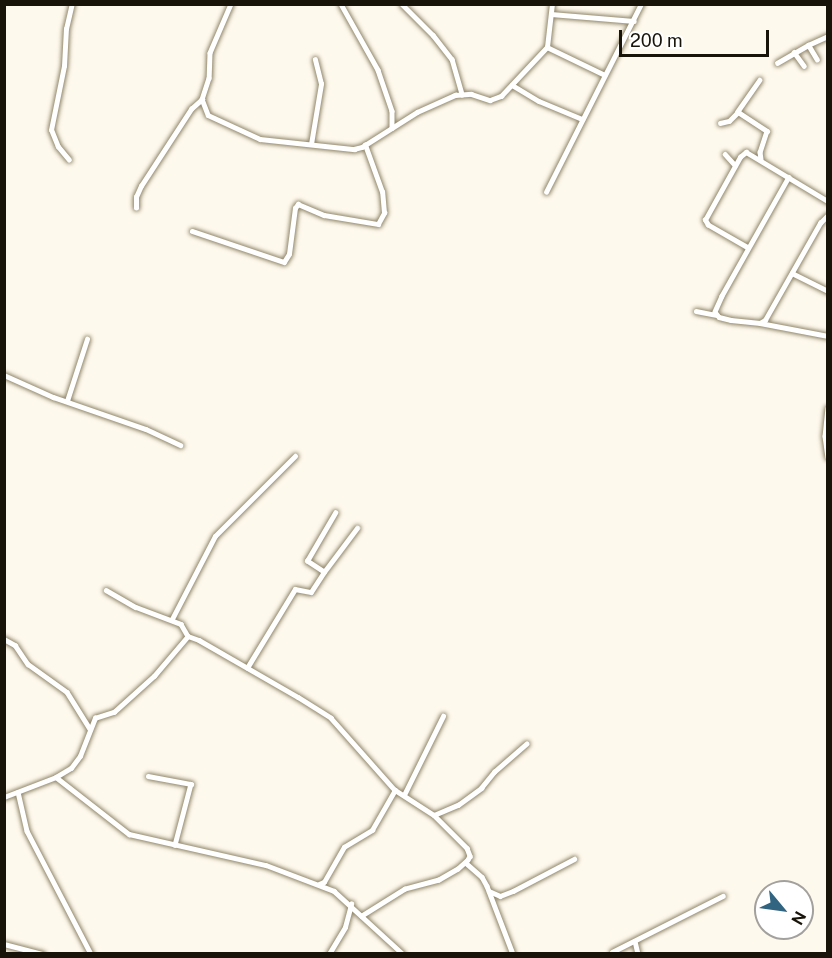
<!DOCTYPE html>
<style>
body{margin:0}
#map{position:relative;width:832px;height:958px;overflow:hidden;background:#fef9ed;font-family:"Public Sans",sans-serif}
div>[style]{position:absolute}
.roads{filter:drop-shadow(0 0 2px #91866a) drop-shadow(0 0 2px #91866a)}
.street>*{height:4.5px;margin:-2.25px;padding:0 2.25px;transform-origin:2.25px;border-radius:2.25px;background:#fff}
span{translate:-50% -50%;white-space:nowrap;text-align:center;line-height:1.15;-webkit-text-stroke:4.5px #fff;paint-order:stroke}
.frame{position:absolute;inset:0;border:6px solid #191409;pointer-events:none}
.north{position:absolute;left:754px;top:880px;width:60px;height:60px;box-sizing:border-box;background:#fff;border:2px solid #a3a19d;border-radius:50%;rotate:119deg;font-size:16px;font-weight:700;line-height:24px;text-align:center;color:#191409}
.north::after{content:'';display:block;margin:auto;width:21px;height:27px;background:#316481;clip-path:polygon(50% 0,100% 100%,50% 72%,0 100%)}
.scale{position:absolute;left:619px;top:30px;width:150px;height:27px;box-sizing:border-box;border:3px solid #191409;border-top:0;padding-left:8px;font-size:18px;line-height:21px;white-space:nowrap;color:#191409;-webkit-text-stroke:4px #fff;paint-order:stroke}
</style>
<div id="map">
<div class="roads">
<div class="street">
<i style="left:231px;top:4px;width:53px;rotate:113.2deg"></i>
<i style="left:210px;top:53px;width:25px;rotate:92deg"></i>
<i style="left:209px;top:78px;width:22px;rotate:108deg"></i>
<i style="left:202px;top:99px;width:17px;rotate:69deg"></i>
<i style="left:208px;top:115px;width:57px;rotate:24.8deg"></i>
<i style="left:260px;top:139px;width:95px;rotate:6.1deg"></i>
<i style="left:354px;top:149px;width:8px;rotate:-14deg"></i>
<i style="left:362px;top:147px;width:65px;rotate:-32.5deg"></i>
<i style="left:417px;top:112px;width:42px;rotate:-24.1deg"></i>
<i style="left:455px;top:95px;width:16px;rotate:-4deg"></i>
<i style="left:471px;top:94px;width:20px;rotate:18deg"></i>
<i style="left:490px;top:100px;width:12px;rotate:-20deg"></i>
<i style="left:501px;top:96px;width:67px;rotate:-46.8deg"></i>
<i style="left:547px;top:47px;width:43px;rotate:-83.4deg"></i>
<i style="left:341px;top:4px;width:76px;rotate:60.7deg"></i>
<i style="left:378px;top:70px;width:43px;rotate:71.1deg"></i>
<i style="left:392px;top:111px;width:17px;rotate:90deg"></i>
<i style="left:402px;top:4px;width:44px;rotate:45deg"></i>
<i style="left:433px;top:35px;width:31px;rotate:52deg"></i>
<i style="left:452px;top:59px;width:37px;rotate:74deg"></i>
<i style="left:551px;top:14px;width:83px;rotate:4.8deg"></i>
<i style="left:547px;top:47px;width:64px;rotate:25.8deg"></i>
<i style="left:794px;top:52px;width:17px;rotate:54deg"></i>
<i style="left:817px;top:60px;width:17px;rotate:-121deg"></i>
<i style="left:808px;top:45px;width:22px;rotate:-24deg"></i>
<i style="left:777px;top:63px;width:36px;rotate:-30deg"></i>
<i style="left:760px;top:80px;width:39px;rotate:125deg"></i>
<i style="left:738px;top:112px;width:35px;rotate:33deg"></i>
<i style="left:767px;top:131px;width:22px;rotate:108deg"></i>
<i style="left:760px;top:152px;width:7px;rotate:82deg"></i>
<i style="left:512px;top:85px;width:31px;rotate:31deg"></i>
<i style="left:539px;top:101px;width:47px;rotate:22.7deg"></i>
<i style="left:720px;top:123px;width:9px;rotate:-13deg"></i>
<i style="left:729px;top:121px;width:13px;rotate:-45deg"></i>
<i style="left:311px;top:144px;width:61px;rotate:-80.5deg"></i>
<i style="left:321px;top:84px;width:25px;rotate:-104deg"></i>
<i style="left:725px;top:154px;width:15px;rotate:48deg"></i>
<i style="left:69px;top:160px;width:17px;rotate:-130deg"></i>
<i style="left:58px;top:147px;width:18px;rotate:-112deg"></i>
<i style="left:51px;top:130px;width:65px;rotate:-78.5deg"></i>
<i style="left:64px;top:66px;width:37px;rotate:-87deg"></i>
<i style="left:66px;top:29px;width:26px;rotate:-77deg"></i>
<i style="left:789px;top:177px;width:137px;rotate:119.4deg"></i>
<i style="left:722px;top:296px;width:17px;rotate:114deg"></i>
<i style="left:715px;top:312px;width:6px;rotate:51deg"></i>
<i style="left:719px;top:317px;width:12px;rotate:14deg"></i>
<i style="left:731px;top:320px;width:29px;rotate:6deg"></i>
<i style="left:760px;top:323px;width:69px;rotate:10.8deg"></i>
<i style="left:546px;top:192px;width:211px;rotate:-63.2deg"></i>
<i style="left:136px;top:208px;width:11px;rotate:-90deg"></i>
<i style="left:136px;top:197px;width:12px;rotate:-66deg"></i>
<i style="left:141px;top:186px;width:92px;rotate:-57deg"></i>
<i style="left:191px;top:109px;width:15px;rotate:-42deg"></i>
<i style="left:192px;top:231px;width:97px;rotate:18.6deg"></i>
<i style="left:284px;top:262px;width:9px;rotate:-58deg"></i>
<i style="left:289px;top:254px;width:46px;rotate:-82.6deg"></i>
<i style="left:295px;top:208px;width:5px;rotate:-53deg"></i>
<i style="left:298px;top:204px;width:28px;rotate:23deg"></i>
<i style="left:324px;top:215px;width:55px;rotate:9.5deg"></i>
<i style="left:378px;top:224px;width:13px;rotate:-61deg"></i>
<i style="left:384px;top:213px;width:21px;rotate:-95deg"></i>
<i style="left:382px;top:192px;width:50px;rotate:-109.9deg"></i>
<i style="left:748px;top:248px;width:46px;rotate:-150.1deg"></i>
<i style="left:708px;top:225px;width:6px;rotate:-121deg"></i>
<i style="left:705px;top:220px;width:72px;rotate:-60.9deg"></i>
<i style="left:740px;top:157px;width:8px;rotate:-40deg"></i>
<i style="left:746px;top:152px;width:96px;rotate:30.9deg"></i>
<i style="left:792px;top:273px;width:40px;rotate:26.6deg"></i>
<i style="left:696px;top:311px;width:21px;rotate:11deg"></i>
<i style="left:760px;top:323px;width:6px;rotate:-31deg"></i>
<i style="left:765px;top:320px;width:112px;rotate:-60.4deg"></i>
<i style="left:820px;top:223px;width:11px;rotate:-45deg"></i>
<i style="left:4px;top:375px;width:54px;rotate:24.2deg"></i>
<i style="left:53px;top:397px;width:98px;rotate:19deg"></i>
<i style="left:146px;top:429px;width:38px;rotate:25deg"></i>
<i style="left:67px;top:401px;width:65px;rotate:-72.1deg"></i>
<i style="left:828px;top:408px;width:28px;rotate:96deg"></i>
<i style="left:825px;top:436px;width:21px;rotate:82deg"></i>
<i style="left:324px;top:572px;width:55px;rotate:-53.1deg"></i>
<i style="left:106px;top:590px;width:34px;rotate:30deg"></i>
<i style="left:136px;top:607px;width:48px;rotate:20.7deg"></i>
<i style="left:181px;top:624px;width:14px;rotate:60deg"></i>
<i style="left:188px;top:636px;width:12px;rotate:20deg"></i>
<i style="left:199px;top:640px;width:114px;rotate:29.9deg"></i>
<i style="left:298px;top:697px;width:39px;rotate:32deg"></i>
<i style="left:331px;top:718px;width:96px;rotate:48.4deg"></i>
<i style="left:395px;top:790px;width:46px;rotate:32.7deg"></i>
<i style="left:434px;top:815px;width:47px;rotate:45deg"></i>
<i style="left:467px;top:848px;width:9px;rotate:69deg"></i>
<i style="left:470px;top:856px;width:4px;rotate:117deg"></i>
<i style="left:468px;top:860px;width:13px;rotate:138deg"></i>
<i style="left:458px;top:869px;width:22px;rotate:150deg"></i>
<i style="left:439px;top:880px;width:35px;rotate:165deg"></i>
<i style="left:405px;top:889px;width:51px;rotate:147.9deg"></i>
<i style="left:172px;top:619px;width:93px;rotate:-62.6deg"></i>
<i style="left:215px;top:536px;width:113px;rotate:-45deg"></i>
<i style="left:4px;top:639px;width:13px;rotate:29deg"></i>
<i style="left:15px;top:645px;width:23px;rotate:56deg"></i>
<i style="left:28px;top:664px;width:48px;rotate:35.7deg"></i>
<i style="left:67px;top:692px;width:44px;rotate:58.1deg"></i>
<i style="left:247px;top:668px;width:92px;rotate:-58.7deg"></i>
<i style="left:295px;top:589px;width:16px;rotate:11deg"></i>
<i style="left:311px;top:592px;width:24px;rotate:-57deg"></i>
<i style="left:324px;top:572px;width:20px;rotate:-147deg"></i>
<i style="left:307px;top:561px;width:56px;rotate:-59.7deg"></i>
<i style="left:148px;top:776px;width:44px;rotate:10.5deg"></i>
<i style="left:191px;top:784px;width:63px;rotate:104.7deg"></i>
<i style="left:56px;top:777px;width:17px;rotate:-31deg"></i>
<i style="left:71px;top:768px;width:15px;rotate:-53deg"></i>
<i style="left:80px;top:756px;width:41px;rotate:-68.5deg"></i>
<i style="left:95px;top:718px;width:20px;rotate:-18deg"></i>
<i style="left:114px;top:712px;width:54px;rotate:-42deg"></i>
<i style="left:154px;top:676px;width:52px;rotate:-49.6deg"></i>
<i style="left:18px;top:792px;width:40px;rotate:77deg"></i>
<i style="left:27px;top:831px;width:139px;rotate:62.5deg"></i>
<i style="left:404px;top:795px;width:88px;rotate:-63.7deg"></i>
<i style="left:4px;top:797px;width:56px;rotate:-21deg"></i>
<i style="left:56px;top:777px;width:93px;rotate:38deg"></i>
<i style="left:129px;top:834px;width:140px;rotate:12.8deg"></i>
<i style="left:266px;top:865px;width:73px;rotate:20.9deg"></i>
<i style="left:334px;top:891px;width:93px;rotate:42.4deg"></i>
<i style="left:434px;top:815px;width:26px;rotate:-23deg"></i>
<i style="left:458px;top:805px;width:29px;rotate:-36deg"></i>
<i style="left:481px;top:788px;width:21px;rotate:-51deg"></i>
<i style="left:494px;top:772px;width:43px;rotate:-41.2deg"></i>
<i style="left:466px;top:863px;width:21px;rotate:41deg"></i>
<i style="left:482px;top:877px;width:10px;rotate:61deg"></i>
<i style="left:487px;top:886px;width:73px;rotate:69.1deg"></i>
<i style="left:319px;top:884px;width:5px;rotate:-22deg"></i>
<i style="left:324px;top:882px;width:40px;rotate:-60.3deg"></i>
<i style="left:344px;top:847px;width:33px;rotate:-31deg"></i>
<i style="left:372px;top:830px;width:46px;rotate:-60.1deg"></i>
<i style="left:489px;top:891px;width:12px;rotate:24deg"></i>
<i style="left:500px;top:896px;width:14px;rotate:-21deg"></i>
<i style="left:513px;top:891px;width:69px;rotate:-27.7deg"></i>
<i style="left:635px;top:941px;width:13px;rotate:77deg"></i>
<i style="left:4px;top:944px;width:40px;rotate:14.4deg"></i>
<i style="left:612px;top:952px;width:124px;rotate:-26.8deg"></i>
<i style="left:329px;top:954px;width:31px;rotate:-59deg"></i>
<i style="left:345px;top:927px;width:24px;rotate:-75deg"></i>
</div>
</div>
<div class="frame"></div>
<div class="north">N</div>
<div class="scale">200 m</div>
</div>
